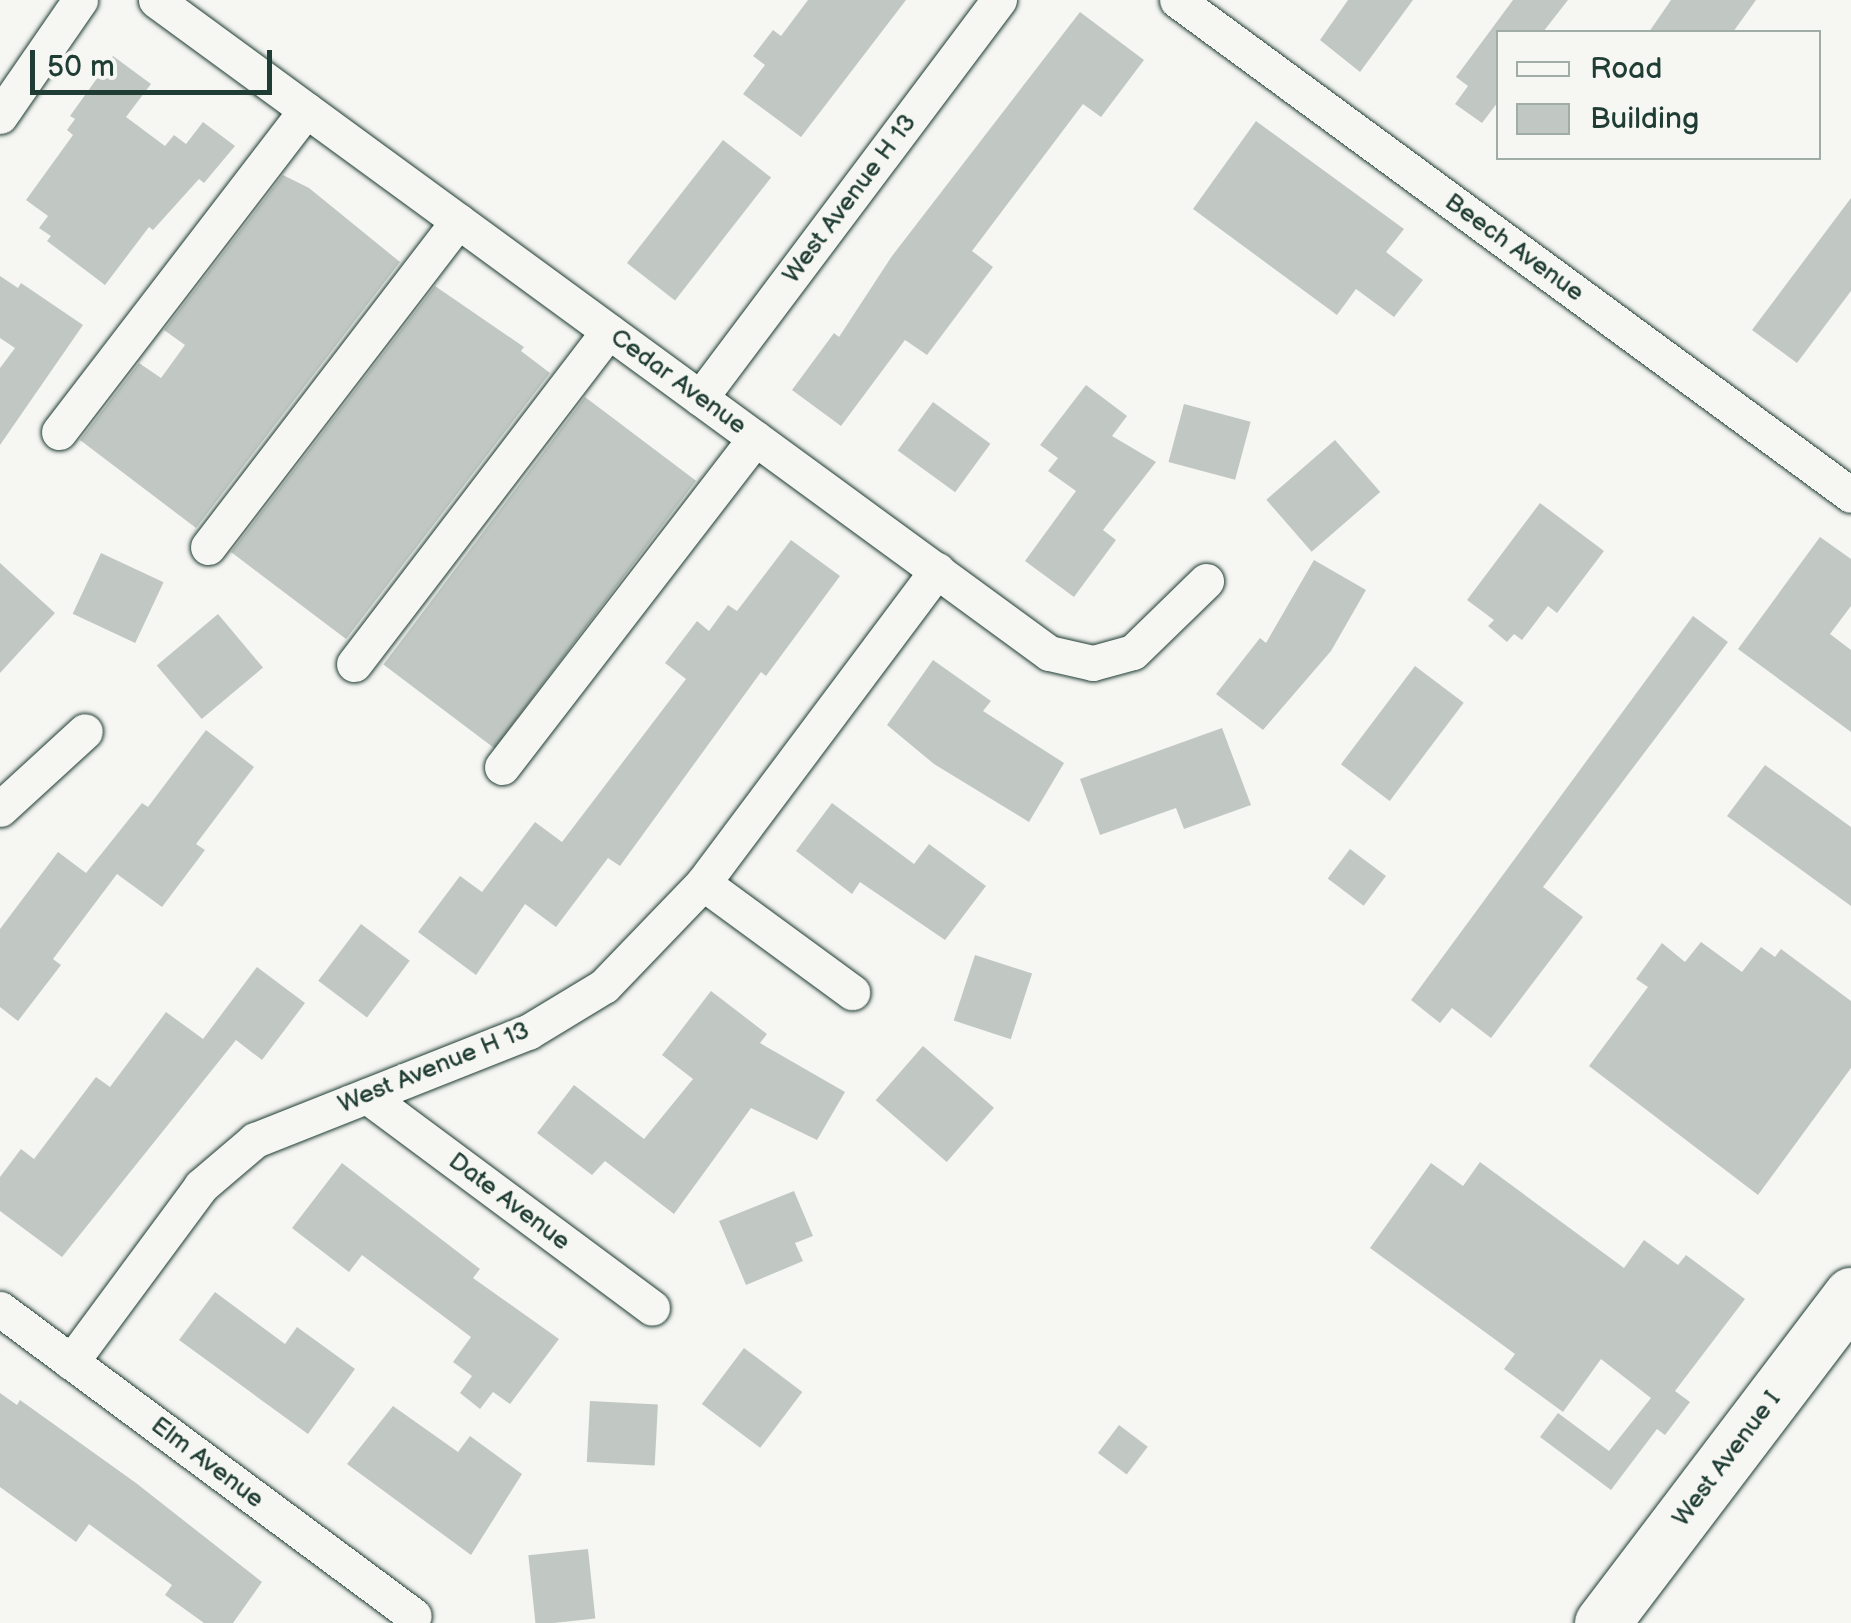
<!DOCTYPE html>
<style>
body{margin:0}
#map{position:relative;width:1851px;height:1623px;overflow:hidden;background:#f6f6f2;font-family:"Balsamiq Sans",sans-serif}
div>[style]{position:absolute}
.building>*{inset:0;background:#c1c8c3;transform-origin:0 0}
.roads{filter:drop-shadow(0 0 2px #1f3d34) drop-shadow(0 0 2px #1f3d34)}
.minor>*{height:35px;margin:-17.5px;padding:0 17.5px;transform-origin:17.5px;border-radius:17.5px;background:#f6f6f2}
.primary>*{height:55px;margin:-27.5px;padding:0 27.5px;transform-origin:27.5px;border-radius:27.5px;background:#f6f6f2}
span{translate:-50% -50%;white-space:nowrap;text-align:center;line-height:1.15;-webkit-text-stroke:9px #f6f6f2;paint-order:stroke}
.street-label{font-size:25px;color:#1f3d34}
.legend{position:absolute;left:1496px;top:30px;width:325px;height:130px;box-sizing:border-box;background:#f6f6f2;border:2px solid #a0aca6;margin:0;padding:12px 18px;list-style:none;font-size:30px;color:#1f3d34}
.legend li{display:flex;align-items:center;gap:20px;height:50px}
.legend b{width:50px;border:2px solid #a0aca6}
.scale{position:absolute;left:30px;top:50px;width:242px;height:45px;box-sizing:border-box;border:5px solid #1f3d34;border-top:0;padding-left:12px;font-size:30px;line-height:35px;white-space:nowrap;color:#1f3d34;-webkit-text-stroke:8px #f6f6f2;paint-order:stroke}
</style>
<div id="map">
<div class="building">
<i style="clip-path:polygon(808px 0,906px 0,801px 137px,743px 94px,765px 65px,753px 56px,773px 30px,781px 36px)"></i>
<i style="clip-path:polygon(1348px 0,1413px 0,1360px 72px,1320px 40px)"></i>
<i style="clip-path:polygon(1513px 0,1568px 0,1543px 32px,1498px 32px,1498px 102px,1482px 123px,1455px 104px,1468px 86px,1456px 77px)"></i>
<i style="clip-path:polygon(1671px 0,1756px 0,1733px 32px,1649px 32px)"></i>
<i style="clip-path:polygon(1080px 12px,1144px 60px,1101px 117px,1083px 104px,972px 251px,993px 267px,927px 355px,905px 340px,841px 426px,792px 390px,834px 333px,839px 337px,892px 256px)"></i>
<i style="clip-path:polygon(113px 56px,151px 84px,126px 117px,165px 146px,174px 135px,186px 144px,203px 122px,235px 146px,204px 183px,199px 179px,153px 230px,149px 227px,105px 285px,47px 241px,51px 236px,39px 228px,48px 216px,26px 200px,73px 135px,67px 130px,75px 119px,70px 116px)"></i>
<i style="clip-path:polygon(1256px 121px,1404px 229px,1386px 252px,1423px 280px,1394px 317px,1356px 289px,1337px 315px,1193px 209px)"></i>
<i style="left:723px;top:140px;width:61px;height:156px;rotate:38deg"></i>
<i style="clip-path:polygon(283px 175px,309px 188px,400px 262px,196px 528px,80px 440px,139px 363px,161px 378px,185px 345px,164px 330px)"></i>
<i style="clip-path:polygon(1851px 198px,1851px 291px,1797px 363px,1752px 330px)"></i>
<i style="clip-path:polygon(0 276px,18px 288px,21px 283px,83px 325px,0 445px,0 368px,15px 348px,0 338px)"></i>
<i style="clip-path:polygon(435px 286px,524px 347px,521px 351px,550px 373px,346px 639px,231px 552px)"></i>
<i style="clip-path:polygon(1086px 385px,1127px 416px,1112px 436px,1156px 462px,1103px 530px,1116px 540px,1074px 597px,1025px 561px,1076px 491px,1048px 471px,1058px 458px,1040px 445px)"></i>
<i style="left:585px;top:397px;width:139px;height:335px;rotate:37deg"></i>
<i style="left:933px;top:402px;width:71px;height:60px;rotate:36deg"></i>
<i style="left:1184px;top:404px;width:69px;height:60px;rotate:15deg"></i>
<i style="left:1335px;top:440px;width:69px;height:91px;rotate:49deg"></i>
<i style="clip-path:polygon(1540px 503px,1604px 551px,1557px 613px,1548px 606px,1522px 640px,1514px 634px,1507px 642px,1488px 626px,1494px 620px,1467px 600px)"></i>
<i style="clip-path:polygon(1820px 537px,1851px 559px,1851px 606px,1830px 634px,1851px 650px,1851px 732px,1738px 649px)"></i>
<i style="clip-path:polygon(791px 540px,840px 576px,766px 676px,761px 672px,620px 866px,608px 858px,556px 927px,525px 904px,476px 975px,418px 932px,460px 876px,482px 892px,535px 822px,562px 842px,686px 679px,665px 663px,697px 621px,709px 631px,728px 605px,737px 611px)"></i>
<i style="left:101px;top:553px;width:69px;height:67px;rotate:25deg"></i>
<i style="clip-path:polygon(1314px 560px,1366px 590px,1331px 651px,1263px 730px,1216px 694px,1260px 638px,1266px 643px)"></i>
<i style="clip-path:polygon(0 563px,55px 613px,0 673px)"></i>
<i style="left:218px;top:614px;width:70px;height:80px;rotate:50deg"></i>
<i style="clip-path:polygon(1693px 616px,1728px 642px,1543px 887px,1583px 917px,1491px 1038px,1452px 1008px,1440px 1023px,1411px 1000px)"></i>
<i style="clip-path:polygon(933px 660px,991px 701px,983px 711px,1064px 763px,1029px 822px,934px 764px,887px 725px)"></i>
<i style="left:1415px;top:666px;width:61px;height:123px;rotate:37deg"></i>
<i style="clip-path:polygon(1222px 728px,1251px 805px,1184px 829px,1176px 808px,1100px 835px,1080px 779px)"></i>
<i style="clip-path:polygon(206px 730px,254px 767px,196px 844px,205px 850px,162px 907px,117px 874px,53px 959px,61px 965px,18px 1021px,0 1007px,0 929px,58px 852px,86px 873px,142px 803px,148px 807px)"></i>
<i style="clip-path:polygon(1765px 765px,1851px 827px,1851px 906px,1727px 816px)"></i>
<i style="clip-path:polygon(832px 803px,914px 864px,929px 844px,986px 886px,945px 940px,860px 882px,852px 894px,796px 851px)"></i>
<i style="left:1350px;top:849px;width:45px;height:37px;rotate:37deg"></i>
<i style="left:361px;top:924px;width:61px;height:71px;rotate:37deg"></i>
<i style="clip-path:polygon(1701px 942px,1742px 972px,1761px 947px,1775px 957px,1781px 949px,1851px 1001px,1851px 1068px,1758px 1195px,1589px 1066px,1648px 987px,1636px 979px,1662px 943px,1685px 962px)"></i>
<i style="left:975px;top:955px;width:60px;height:69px;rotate:18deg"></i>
<i style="clip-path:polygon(257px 967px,305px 1003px,262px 1060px,236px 1040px,62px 1257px,0 1211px,0 1177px,21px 1149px,34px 1159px,96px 1077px,110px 1087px,166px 1012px,203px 1039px)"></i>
<i style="clip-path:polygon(711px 991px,767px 1034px,760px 1043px,845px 1092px,817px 1140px,751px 1108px,674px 1214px,605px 1161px,592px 1175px,537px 1133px,574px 1085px,644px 1139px,693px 1079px,662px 1055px)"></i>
<i style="left:923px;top:1046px;width:94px;height:72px;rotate:41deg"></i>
<i style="clip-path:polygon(1480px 1162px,1624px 1268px,1644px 1240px,1678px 1265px,1686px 1255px,1745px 1299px,1675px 1391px,1690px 1402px,1665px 1435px,1657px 1429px,1611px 1490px,1540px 1437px,1558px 1413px,1609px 1451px,1651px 1398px,1601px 1359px,1563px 1412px,1504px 1369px,1515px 1354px,1370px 1248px,1431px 1163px,1463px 1186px)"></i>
<i style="clip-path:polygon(342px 1163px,480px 1269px,473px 1278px,559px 1339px,510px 1404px,493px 1392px,480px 1409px,460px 1393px,472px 1376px,453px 1362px,471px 1337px,362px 1255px,349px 1272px,292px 1228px)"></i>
<i style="clip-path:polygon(794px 1191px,813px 1236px,795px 1243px,803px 1261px,746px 1285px,719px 1221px)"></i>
<i style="clip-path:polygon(215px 1292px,285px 1344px,297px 1327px,355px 1369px,308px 1434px,179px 1340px)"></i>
<i style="left:744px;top:1348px;width:73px;height:70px;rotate:37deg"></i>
<i style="clip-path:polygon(0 1393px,17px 1405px,20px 1400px,136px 1483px,262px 1582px,233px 1623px,204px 1623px,165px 1595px,172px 1585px,89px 1524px,76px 1542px,0 1487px)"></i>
<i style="left:590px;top:1401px;width:68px;height:61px;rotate:3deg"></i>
<i style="clip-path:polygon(393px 1406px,458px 1452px,470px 1436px,522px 1474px,471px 1555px,347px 1464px)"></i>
<i style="left:1119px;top:1425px;width:36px;height:35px;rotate:37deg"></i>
<i style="left:588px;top:1549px;width:70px;height:60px;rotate:84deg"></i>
</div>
<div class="roads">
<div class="minor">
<i style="left:156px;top:0;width:1106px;rotate:36.18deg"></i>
<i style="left:1049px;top:653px;width:45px;rotate:12.8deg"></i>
<i style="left:1093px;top:663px;width:41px;rotate:-15.4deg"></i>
<i style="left:1133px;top:652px;width:102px;rotate:-44.2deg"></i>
<i style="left:1177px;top:0;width:836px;rotate:36.29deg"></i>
<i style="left:0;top:116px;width:141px;rotate:-55.4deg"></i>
<i style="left:700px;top:398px;width:498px;rotate:-53.1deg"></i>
<i style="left:59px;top:432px;width:406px;rotate:-52.5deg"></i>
<i style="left:208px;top:547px;width:411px;rotate:-52.5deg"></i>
<i style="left:354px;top:664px;width:419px;rotate:-52.6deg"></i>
<i style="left:502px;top:767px;width:415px;rotate:-52.4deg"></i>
<i style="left:0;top:809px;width:115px;rotate:-42.5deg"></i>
<i style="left:703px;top:883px;width:185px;rotate:36.2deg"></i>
<i style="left:367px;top:1096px;width:355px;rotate:36.6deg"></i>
<i style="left:0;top:1309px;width:515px;rotate:36.56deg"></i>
<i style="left:71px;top:1362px;width:219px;rotate:-53.5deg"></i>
<i style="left:201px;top:1186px;width:71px;rotate:-40.4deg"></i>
<i style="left:255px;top:1140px;width:294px;rotate:-21.6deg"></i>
<i style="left:528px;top:1032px;width:89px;rotate:-31.2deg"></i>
<i style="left:604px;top:986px;width:143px;rotate:-46.1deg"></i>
<i style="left:703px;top:883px;width:391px;rotate:-53.2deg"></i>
</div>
<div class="primary">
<i style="left:1602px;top:1623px;width:412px;rotate:-52.8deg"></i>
</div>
</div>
<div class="street-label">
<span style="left:850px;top:199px;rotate:-53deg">West Avenue H 13</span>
<span style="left:1514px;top:248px;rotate:36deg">Beech Avenue</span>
<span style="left:678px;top:382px;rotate:36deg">Cedar Avenue</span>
<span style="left:434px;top:1068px;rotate:-22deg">West Avenue H 13</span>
<span style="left:509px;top:1202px;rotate:37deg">Date Avenue</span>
<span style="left:1727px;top:1459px;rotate:-53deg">West Avenue I</span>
<span style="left:207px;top:1463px;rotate:37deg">Elm Avenue</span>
</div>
<ul class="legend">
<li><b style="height:12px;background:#f6f6f2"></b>Road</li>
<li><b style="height:28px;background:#c1c8c3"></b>Building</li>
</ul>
<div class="scale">50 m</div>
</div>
